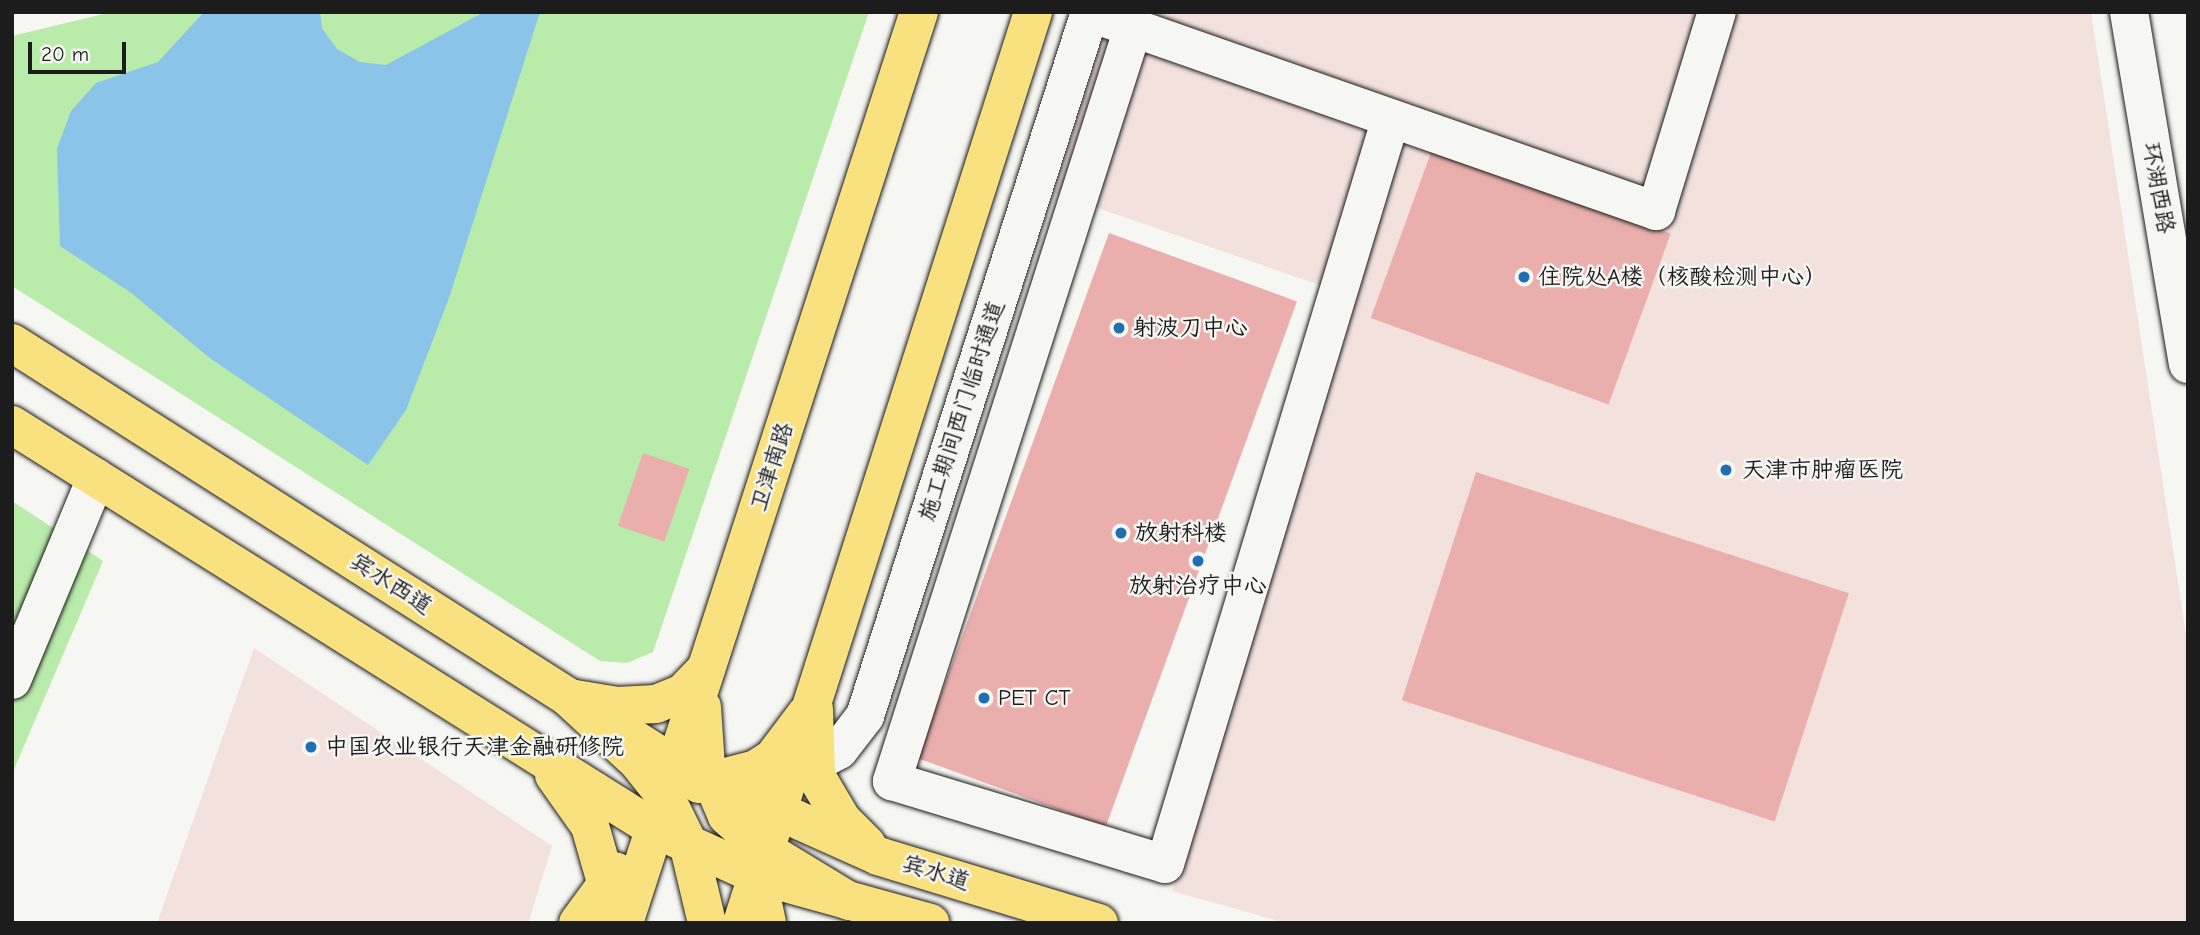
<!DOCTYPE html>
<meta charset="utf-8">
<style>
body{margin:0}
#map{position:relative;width:2200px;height:935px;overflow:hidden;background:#f6f6f2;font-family:"Comic Neue","LXGW WenKai TC",sans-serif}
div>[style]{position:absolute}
.built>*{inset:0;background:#f2e1dd}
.green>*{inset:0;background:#b9ebaa}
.water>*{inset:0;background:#8ac5e9}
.building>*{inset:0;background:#eaafad;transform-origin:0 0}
.roads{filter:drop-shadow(0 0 2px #1c1c1c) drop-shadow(0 0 2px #1c1c1c)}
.minor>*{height:38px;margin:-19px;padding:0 19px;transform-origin:19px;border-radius:19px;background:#f6f6f2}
.major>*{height:38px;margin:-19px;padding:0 19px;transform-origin:19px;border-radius:19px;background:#fae180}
.highway>*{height:38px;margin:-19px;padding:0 19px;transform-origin:19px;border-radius:19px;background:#fae180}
.dots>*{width:19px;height:19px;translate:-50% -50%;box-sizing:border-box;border:4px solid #f6f6f2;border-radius:50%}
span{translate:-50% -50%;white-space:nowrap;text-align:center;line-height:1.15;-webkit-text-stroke:5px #f6f6f2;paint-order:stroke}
.street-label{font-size:23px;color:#1c1c1c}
.poi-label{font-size:23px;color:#1c1c1c}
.left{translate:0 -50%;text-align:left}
.frame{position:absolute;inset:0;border:14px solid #1c1c1c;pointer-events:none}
.scale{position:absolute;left:28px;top:42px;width:98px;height:32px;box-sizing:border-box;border:4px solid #1c1c1c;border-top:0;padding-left:9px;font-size:21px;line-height:24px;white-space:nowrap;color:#1c1c1c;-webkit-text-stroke:5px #f6f6f2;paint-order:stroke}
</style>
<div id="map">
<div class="built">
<i style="clip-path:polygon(1111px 12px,2091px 12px,2188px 648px,2188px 923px,1286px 923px,1172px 891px,1340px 292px,1055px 193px)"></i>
<i style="clip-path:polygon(254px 648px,552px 846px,528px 923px,157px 923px)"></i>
</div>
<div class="green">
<i style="clip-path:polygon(112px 12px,869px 12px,653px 652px,627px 663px,600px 661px,12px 286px,12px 36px)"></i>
<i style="clip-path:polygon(12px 501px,103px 561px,12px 774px)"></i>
</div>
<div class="water">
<i style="clip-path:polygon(204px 12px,320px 12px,322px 28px,337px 49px,360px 62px,386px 65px,484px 12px,540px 12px,449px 298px,406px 410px,368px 465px,211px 359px,130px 292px,60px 246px,57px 149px,71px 111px,96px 83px,158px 62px)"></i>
</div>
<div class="building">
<i style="left:1433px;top:147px;width:253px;height:182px;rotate:20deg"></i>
<i style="left:1109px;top:233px;width:200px;height:559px;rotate:20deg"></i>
<i style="left:643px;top:453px;width:49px;height:77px;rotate:19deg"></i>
<i style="left:1476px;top:472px;width:392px;height:240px;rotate:18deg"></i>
</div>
<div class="roads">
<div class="minor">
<i style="left:2129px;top:12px;width:357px;rotate:80.5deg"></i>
<i style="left:1108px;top:19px;width:581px;rotate:19.31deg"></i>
<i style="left:1656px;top:211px;width:208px;rotate:-73deg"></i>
<i style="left:1133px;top:28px;width:791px;rotate:107.75deg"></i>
<i style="left:892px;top:781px;width:285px;rotate:16.9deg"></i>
<i style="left:1165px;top:864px;width:779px;rotate:-73.15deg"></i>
<i style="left:12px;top:680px;width:219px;rotate:-67.4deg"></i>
<i style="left:790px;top:776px;width:55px;rotate:-28deg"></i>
<i style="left:839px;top:750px;width:43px;rotate:-52.6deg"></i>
<i style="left:865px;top:716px;width:739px;rotate:-72.28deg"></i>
</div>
<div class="major">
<i style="left:12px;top:343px;width:786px;rotate:32.48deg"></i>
<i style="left:675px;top:765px;width:222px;rotate:24.1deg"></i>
<i style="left:878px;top:856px;width:231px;rotate:16.9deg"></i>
<i style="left:12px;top:425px;width:759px;rotate:32.14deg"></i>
<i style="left:655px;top:829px;width:112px;rotate:24.3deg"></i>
<i style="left:757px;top:875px;width:180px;rotate:15.5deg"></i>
<i style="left:814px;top:709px;width:67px;rotate:88.3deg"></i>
<i style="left:816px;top:776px;width:51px;rotate:59.4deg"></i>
<i style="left:842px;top:820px;width:35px;rotate:45deg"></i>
<i style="left:554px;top:775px;width:62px;rotate:54.8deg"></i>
<i style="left:590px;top:826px;width:58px;rotate:74.1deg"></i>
<i style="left:606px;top:882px;width:41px;rotate:83deg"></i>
<i style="left:699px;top:784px;width:59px;rotate:-14.7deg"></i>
<i style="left:756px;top:769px;width:20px;rotate:-33deg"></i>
<i style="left:773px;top:758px;width:56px;rotate:-52.9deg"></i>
<i style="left:757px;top:875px;width:49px;rotate:78.2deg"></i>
<i style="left:578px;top:923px;width:64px;rotate:-53.8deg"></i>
</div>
<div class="highway">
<i style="left:569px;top:698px;width:94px;rotate:42.8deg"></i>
<i style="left:638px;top:762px;width:43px;rotate:51.5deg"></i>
<i style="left:665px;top:796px;width:52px;rotate:63.9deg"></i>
<i style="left:688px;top:843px;width:82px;rotate:76.6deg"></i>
<i style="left:569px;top:698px;width:49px;rotate:9.5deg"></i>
<i style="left:617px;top:706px;width:39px;rotate:-3deg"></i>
<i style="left:656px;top:704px;width:29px;rotate:-22deg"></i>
<i style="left:683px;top:693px;width:33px;rotate:-46deg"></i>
<i style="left:702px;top:707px;width:60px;rotate:86.2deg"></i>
<i style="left:706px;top:767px;width:53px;rotate:66.8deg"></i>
<i style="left:727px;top:816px;width:51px;rotate:41.8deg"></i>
<i style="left:765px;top:850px;width:98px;rotate:31.3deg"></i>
<i style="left:624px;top:923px;width:958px;rotate:-72.06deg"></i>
<i style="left:742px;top:923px;width:956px;rotate:-72.28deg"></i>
</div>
</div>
<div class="dots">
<i style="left:1524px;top:277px;background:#1f6fb2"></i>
<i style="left:1119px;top:328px;background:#1f6fb2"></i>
<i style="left:1726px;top:470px;background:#1f6fb2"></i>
<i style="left:1121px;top:533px;background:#1f6fb2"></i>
<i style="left:1198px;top:561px;background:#1f6fb2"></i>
<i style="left:984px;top:698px;background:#1f6fb2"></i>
<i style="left:311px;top:747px;background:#1f6fb2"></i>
</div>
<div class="street-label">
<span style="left:2158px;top:188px;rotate:80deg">环湖西路</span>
<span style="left:962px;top:411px;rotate:-72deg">施工期间西门临时通道</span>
<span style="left:772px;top:467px;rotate:-72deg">卫津南路</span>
<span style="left:391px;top:584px;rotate:33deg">宾水西道</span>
<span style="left:936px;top:873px;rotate:17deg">宾水道</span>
</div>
<div class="poi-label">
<span class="left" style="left:1538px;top:277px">住院处A楼（核酸检测中心）</span>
<span class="left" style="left:1133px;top:328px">射波刀中心</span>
<span class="left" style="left:1742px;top:470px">天津市肿瘤医院</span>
<span class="left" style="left:1135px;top:533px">放射科楼</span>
<span style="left:1198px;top:586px">放射治疗中心</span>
<span class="left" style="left:998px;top:698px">PET CT</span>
<span class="left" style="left:325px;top:747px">中国农业银行天津金融研修院</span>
</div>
<div class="frame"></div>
<div class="scale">20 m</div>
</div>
